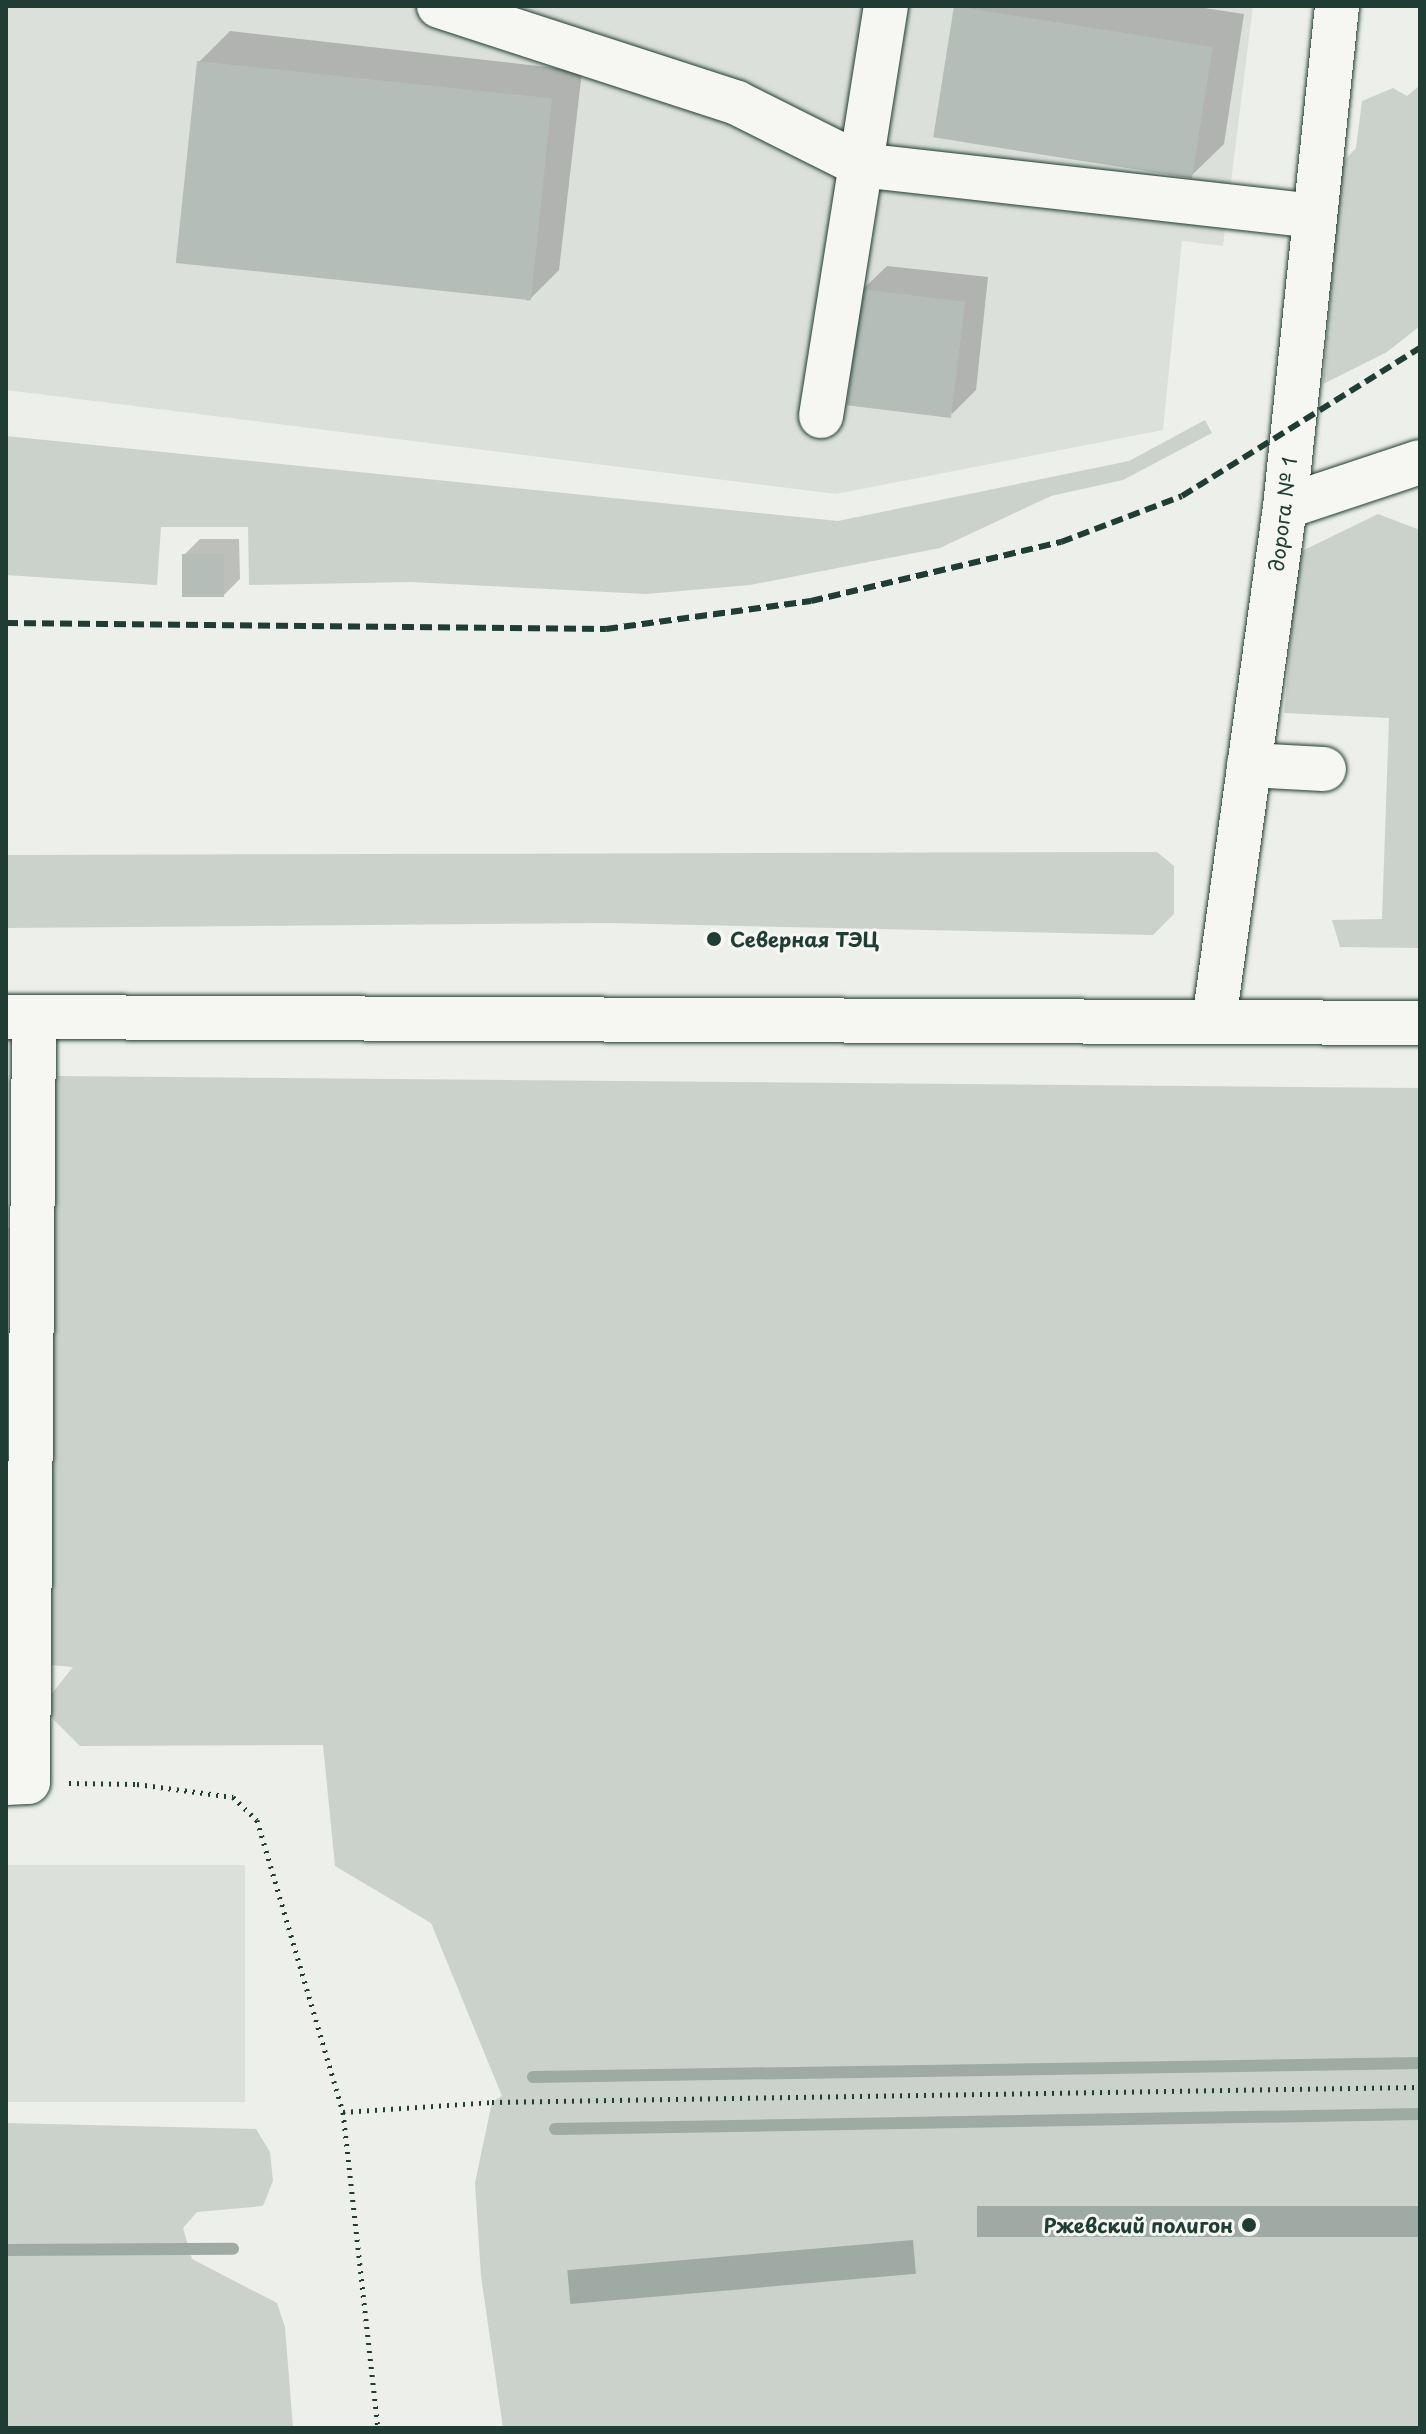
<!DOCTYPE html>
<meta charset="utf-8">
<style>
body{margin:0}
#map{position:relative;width:1426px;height:2434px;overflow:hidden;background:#edefea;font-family:"Playpen Sans",sans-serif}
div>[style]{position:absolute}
.built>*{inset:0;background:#dce0db;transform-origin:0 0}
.green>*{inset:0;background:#cbd2cc}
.water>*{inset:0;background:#9faaa4;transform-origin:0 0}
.shadow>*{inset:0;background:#0003}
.stream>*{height:12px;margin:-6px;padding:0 6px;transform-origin:6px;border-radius:6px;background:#9faaa4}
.building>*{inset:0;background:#b4bdb8;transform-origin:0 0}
.path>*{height:5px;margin-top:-2.5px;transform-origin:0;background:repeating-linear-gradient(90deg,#1f3d34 0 2px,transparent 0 8px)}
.roads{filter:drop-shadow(0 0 2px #1f3d34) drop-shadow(0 0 2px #1f3d34)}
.minor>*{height:44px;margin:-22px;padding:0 22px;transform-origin:22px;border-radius:22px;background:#f6f6f2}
.major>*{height:44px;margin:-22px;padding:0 22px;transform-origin:22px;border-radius:22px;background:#f6f6f2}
.rail>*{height:6px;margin-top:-3px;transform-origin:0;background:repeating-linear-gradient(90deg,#1f3d34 0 12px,transparent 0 18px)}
.dots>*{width:22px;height:22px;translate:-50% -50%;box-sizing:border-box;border:4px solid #f6f6f2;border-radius:50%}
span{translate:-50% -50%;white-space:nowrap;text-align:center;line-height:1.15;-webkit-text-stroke:6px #f6f6f2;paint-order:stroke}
.street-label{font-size:20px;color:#1f3d34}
.poi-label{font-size:20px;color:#1f3d34;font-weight:700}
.left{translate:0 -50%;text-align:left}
.right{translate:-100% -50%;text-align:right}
.frame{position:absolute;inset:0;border:8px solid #1f3d34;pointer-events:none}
</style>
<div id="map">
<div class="built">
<i style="clip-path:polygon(6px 6px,1253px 6px,1223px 246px,1182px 241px,1163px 430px,836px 494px,6px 390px)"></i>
<i style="left:6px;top:1865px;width:239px;height:237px"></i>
</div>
<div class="green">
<i style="clip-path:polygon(1420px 85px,1420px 326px,1387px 352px,1323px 384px,1341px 164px,1356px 148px,1362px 101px,1393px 88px,1407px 96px)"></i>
<i style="clip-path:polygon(1205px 420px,1212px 433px,1123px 480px,1051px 496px,940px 548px,750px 585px,646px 594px,411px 582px,249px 585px,248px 527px,161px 527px,157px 585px,6px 575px,6px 436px,838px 521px,1129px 461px)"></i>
<i style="clip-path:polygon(1378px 514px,1420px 530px,1420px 948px,1340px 947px,1332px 920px,1382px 919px,1389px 718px,1284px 713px,1298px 553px)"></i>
<i style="clip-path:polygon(1157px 852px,1174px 866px,1174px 914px,1153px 935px,609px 923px,6px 928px,6px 855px)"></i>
<i style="clip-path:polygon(55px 1076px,1420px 1088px,1420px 2428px,503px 2428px,481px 2276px,475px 2183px,492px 2102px,502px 2096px,431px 1923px,335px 1866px,323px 1745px,80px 1746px,41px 1707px,73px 1667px,6px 1661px,6px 1228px,49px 1224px)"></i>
<i style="clip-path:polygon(6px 2123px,256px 2129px,270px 2152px,273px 2181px,263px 2206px,197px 2212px,183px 2228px,192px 2259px,277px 2303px,285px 2327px,293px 2428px,6px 2428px)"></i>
</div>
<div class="water">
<i style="left:1420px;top:2206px;width:31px;height:443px;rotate:90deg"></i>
<i style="left:913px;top:2240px;width:34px;height:347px;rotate:85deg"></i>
</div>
<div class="shadow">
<i style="clip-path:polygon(956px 6px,1191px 6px,1244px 14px,1224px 144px,1192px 175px,936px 136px)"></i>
<i style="clip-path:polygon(230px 31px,582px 71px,559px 270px,528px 301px,199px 62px)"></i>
<i style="clip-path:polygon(887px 266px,988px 277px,976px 390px,952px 414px,862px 290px)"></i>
<i style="clip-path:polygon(200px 539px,239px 539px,240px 579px,224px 595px,184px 555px)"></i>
</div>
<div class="stream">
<i style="left:533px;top:2077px;width:887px;rotate:-0.9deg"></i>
<i style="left:555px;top:2129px;width:865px;rotate:-0.99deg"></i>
<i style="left:6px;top:2250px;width:227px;rotate:-0.3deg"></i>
</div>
<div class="building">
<i style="left:954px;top:6px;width:262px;height:133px;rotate:9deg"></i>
<i style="left:197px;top:61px;width:357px;height:203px;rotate:6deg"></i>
<i style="left:861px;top:289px;width:105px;height:117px;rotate:7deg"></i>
<i style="left:182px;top:554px;width:42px;height:43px"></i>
</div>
<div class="path">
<i style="left:69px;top:1783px;width:68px;rotate:0.8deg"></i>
<i style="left:137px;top:1784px;width:97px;rotate:7.7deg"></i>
<i style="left:233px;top:1797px;width:33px;rotate:44deg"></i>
<i style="left:257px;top:1820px;width:304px;rotate:73.6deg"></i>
<i style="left:343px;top:2112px;width:318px;rotate:83.7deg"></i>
<i style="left:343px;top:2112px;width:149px;rotate:-3.8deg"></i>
<i style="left:492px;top:2102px;width:928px;rotate:-0.93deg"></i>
</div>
<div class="roads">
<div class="minor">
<i style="left:439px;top:6px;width:313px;rotate:18deg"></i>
<i style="left:737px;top:103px;width:139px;rotate:26.6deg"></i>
<i style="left:861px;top:165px;width:456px;rotate:6.4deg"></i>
<i style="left:821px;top:416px;width:415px;rotate:-81deg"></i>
<i style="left:1285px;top:507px;width:142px;rotate:-18.4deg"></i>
<i style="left:1249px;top:765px;width:75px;rotate:3.1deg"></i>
<i style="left:1214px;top:1021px;width:519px;rotate:-82.14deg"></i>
<i style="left:1285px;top:507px;width:504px;rotate:-84.07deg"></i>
<i style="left:6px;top:1783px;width:22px;rotate:-3deg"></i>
<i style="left:28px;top:1782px;width:765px;rotate:-89.55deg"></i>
</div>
<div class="major">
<i style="left:6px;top:1017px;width:1414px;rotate:0.24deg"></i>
</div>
</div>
<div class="rail">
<i style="left:6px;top:623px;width:600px;rotate:0.57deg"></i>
<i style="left:606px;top:629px;width:207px;rotate:-7.8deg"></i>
<i style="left:811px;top:601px;width:257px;rotate:-13.3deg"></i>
<i style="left:1061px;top:542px;width:129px;rotate:-20.8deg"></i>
<i style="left:1182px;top:496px;width:280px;rotate:-31.9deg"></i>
</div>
<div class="dots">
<i style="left:714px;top:939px;background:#1f3d34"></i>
<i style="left:1249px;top:2225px;background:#1f3d34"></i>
</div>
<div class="street-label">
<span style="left:1283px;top:514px;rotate:-83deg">дорога № 1</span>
</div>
<div class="poi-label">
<span class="left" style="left:730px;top:939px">Северная ТЭЦ</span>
<span class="right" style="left:1233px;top:2225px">Ржевский полигон</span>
</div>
<div class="frame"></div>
</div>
